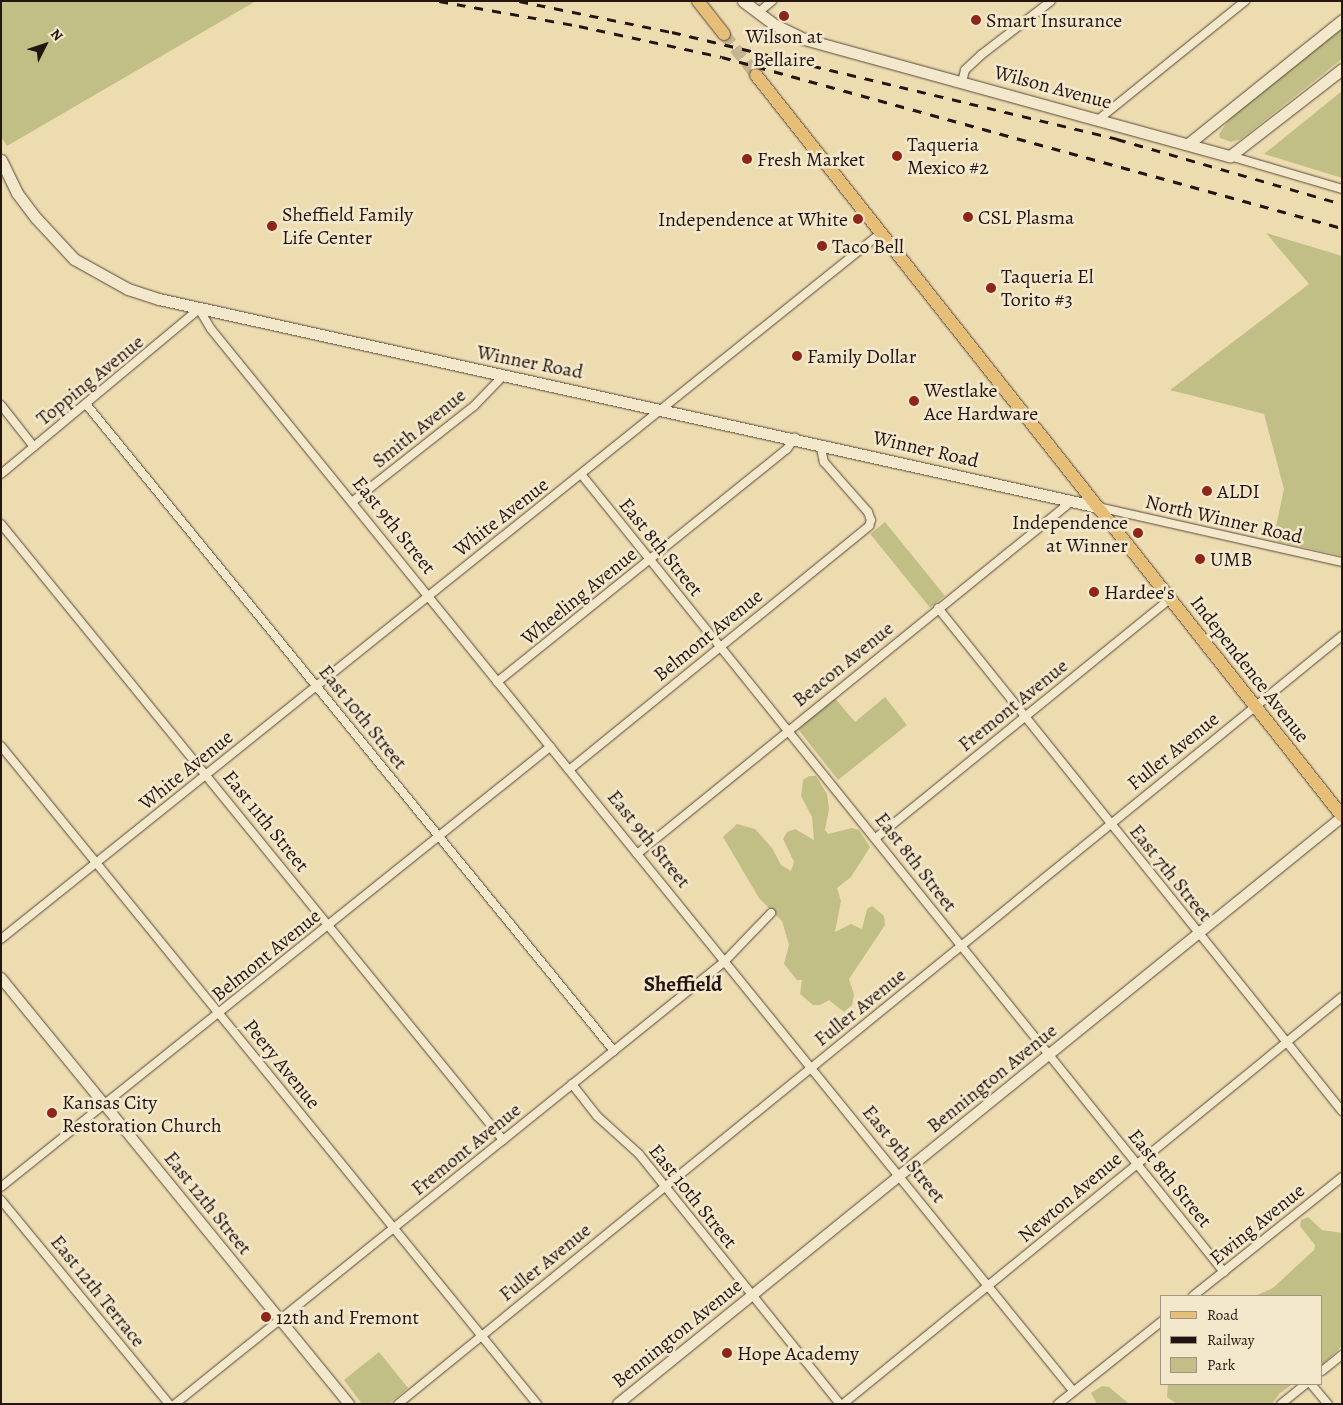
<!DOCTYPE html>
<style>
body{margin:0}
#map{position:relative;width:1343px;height:1405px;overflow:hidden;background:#eedcb1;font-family:Alegreya,serif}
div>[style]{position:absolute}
.green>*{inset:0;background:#c1be86;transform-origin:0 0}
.primary-tunnel>*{height:12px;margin-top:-6px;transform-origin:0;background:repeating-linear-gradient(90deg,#c6b491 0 12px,transparent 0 18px)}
.roads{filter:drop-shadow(0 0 1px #564738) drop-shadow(0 0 1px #564738)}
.minor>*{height:8px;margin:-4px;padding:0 4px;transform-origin:4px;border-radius:4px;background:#f4e8cc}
.tertiary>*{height:10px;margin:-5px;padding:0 5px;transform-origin:5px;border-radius:5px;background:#f4e8cc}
.secondary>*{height:11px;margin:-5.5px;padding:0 5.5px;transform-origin:5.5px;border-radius:5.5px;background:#f4e8cc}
.primary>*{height:12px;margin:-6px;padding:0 6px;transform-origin:6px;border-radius:6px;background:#e7be78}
.rail>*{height:2.5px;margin-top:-1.25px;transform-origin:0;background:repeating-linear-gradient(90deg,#241510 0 9px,transparent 0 18px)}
.dots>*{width:14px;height:14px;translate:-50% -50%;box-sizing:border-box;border:2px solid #f4e8cc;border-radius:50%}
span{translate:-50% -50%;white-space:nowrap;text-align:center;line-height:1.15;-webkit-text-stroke:5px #f4e8cc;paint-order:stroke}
.poi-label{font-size:20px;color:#241510}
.left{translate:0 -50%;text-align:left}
.right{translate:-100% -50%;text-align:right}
.street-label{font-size:20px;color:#241510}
.neighbourhood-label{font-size:21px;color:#241510;font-weight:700}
.frame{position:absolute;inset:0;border:2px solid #241510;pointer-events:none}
.legend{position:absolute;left:1160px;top:1295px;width:162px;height:90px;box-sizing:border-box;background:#f4e8cc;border:1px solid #a19481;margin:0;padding:6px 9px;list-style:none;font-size:15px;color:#241510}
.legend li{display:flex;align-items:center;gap:10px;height:25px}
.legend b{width:25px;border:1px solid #a19481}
.north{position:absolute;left:20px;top:20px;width:50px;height:50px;-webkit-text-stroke:4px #f4e8cc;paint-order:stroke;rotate:49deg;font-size:14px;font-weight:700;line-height:20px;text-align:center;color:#241510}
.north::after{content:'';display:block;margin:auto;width:18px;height:22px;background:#241510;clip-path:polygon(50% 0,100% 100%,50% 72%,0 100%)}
</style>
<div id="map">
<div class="green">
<i style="clip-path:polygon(1px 1px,256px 1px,7px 146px,1px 137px)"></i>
<i style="clip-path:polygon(1342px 28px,1342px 59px,1241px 139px,1231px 142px,1220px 138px,1219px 134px,1231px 117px)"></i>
<i style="clip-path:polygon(1342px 91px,1342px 178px,1264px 154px)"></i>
<i style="clip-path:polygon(1266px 233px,1342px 256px,1342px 556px,1273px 540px,1284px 489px,1264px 414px,1170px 390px,1309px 284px)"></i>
<i style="left:885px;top:522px;width:95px;height:19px;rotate:51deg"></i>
<i style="clip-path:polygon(834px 697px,855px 722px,885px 697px,907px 725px,838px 780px,798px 729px)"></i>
<i style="clip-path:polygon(809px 776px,816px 776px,827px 794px,829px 809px,825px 830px,828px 834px,852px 828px,859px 830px,870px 847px,851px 877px,837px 888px,841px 901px,835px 932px,851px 924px,862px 929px,867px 909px,872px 906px,884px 916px,885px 925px,849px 979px,854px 995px,852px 1005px,844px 1012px,829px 1000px,820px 1005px,813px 1005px,800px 994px,802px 980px,797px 980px,784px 964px,789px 945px,782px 921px,759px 898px,723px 837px,737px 824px,755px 829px,772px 848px,781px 865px,791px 871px,794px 862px,783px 839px,787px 832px,795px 829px,814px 840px,812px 817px,801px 796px,803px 780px)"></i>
<i style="clip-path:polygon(1308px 1217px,1322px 1230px,1342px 1233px,1342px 1346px,1322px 1365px,1322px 1296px,1255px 1296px,1273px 1288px,1314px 1250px,1315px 1245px,1300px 1226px,1301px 1220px)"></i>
<i style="clip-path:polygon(379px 1352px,408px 1388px,389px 1404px,362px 1404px,344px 1380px)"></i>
<i style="clip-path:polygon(1168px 1384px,1293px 1384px,1280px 1393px,1272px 1404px,1177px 1404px,1167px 1397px)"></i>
<i style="clip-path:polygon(1102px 1386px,1109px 1387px,1129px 1404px,1097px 1404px,1091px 1393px)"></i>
</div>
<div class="primary-tunnel">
<i style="left:724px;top:34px;width:52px;rotate:52deg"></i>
</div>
<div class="roads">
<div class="minor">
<i style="left:760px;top:11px;width:16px;rotate:-40deg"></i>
<i style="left:962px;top:82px;width:12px;rotate:-76deg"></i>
<i style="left:965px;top:70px;width:22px;rotate:-43deg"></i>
<i style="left:981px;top:55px;width:88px;rotate:-37.6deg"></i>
<i style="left:1099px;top:119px;width:188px;rotate:-38.9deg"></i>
<i style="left:1230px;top:156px;width:117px;rotate:16.4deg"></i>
<i style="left:86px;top:404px;width:835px;rotate:50.78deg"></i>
<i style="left:1px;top:405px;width:53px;rotate:51.8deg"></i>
<i style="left:1px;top:474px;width:258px;rotate:-39.8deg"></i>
<i style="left:199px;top:309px;width:23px;rotate:59deg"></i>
<i style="left:211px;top:329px;width:1368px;rotate:50.93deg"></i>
<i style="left:581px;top:474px;width:1025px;rotate:51.14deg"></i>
<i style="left:352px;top:502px;width:155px;rotate:-38.2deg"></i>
<i style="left:474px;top:406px;width:42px;rotate:-46deg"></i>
<i style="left:1098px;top:507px;width:250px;rotate:12.7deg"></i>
<i style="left:1px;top:524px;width:795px;rotate:50.82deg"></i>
<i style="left:938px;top:608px;width:645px;rotate:51.23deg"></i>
<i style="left:497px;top:682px;width:372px;rotate:-38.8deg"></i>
<i style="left:787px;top:449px;width:14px;rotate:-56deg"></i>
<i style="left:1px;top:746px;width:849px;rotate:50.83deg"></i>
<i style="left:569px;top:770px;width:387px;rotate:-39.1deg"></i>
<i style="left:869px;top:526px;width:6px;rotate:-72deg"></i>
<i style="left:871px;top:520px;width:9px;rotate:-111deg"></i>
<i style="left:868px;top:512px;width:67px;rotate:-131.3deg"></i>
<i style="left:824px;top:462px;width:18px;rotate:-103deg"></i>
<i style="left:877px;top:837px;width:377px;rotate:-39.1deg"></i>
<i style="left:637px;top:854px;width:560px;rotate:-39.06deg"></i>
<i style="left:1px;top:939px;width:1128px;rotate:-38.74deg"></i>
<i style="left:572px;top:1084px;width:41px;rotate:52deg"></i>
<i style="left:597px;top:1116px;width:57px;rotate:42.1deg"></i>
<i style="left:639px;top:1154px;width:321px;rotate:51.2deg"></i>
<i style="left:1px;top:1187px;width:704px;rotate:-38.71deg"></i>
<i style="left:1px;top:1200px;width:264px;rotate:50.5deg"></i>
<i style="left:1193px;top:1296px;width:191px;rotate:-38.6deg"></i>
<i style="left:1322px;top:1371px;width:26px;rotate:-39deg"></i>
<i style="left:1311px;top:1384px;width:26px;rotate:50deg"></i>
<i style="left:175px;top:1404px;width:705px;rotate:-38.84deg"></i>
<i style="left:724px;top:962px;width:68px;rotate:-46.2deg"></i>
<i style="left:398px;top:1404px;width:1217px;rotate:-39.13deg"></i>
<i style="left:843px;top:1404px;width:644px;rotate:-39.2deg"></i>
<i style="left:1058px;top:1404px;width:133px;rotate:-38.6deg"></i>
<i style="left:1281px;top:1404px;width:32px;rotate:-39deg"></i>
</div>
<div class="tertiary">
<i style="left:1px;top:978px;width:550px;rotate:50.75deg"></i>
<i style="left:618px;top:1404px;width:932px;rotate:-39.03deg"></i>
</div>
<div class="secondary">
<i style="left:743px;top:1px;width:40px;rotate:37deg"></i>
<i style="left:775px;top:25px;width:32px;rotate:26deg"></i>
<i style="left:804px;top:39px;width:442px;rotate:15.4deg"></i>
<i style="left:1230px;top:156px;width:142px;rotate:-37.8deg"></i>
<i style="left:1188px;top:144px;width:198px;rotate:-38.8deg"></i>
<i style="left:1px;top:160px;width:37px;rotate:64deg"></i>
<i style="left:17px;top:193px;width:31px;rotate:53deg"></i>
<i style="left:36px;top:218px;width:56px;rotate:47.2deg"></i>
<i style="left:74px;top:259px;width:62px;rotate:29.1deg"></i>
<i style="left:128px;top:289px;width:33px;rotate:18deg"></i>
<i style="left:159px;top:299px;width:962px;rotate:12.49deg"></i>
</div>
<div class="primary">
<i style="left:698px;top:1px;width:42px;rotate:51.8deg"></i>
<i style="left:756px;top:75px;width:945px;rotate:51.66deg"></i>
</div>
</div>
<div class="rail">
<i style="left:439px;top:1px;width:142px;rotate:10.1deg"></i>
<i style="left:579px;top:26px;width:146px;rotate:12.2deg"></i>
<i style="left:722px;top:57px;width:643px;rotate:15.42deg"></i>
<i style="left:519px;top:1px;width:156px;rotate:11.5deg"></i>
<i style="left:672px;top:32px;width:458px;rotate:13.5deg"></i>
<i style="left:1117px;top:139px;width:234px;rotate:16.1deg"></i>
</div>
<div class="dots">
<i style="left:784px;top:16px;background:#8f2418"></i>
<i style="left:976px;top:20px;background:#8f2418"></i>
<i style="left:897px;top:156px;background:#8f2418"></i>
<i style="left:747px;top:159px;background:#8f2418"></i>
<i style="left:968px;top:217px;background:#8f2418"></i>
<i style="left:858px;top:219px;background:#8f2418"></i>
<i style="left:272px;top:226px;background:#8f2418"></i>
<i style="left:822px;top:246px;background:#8f2418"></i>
<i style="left:991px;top:288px;background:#8f2418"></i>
<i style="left:797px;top:356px;background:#8f2418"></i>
<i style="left:914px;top:401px;background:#8f2418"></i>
<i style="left:1207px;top:491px;background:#8f2418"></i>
<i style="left:1138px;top:533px;background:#8f2418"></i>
<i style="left:1200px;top:559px;background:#8f2418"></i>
<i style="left:1094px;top:592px;background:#8f2418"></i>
<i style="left:52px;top:1113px;background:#8f2418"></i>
<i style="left:266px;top:1317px;background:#8f2418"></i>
<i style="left:727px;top:1353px;background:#8f2418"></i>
</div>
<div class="poi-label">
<span class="left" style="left:986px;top:20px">Smart Insurance</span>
<span style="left:784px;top:48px">Wilson at<br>Bellaire</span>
<span class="left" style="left:907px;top:156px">Taqueria<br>Mexico #2</span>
<span class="left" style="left:757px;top:159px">Fresh Market</span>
<span class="left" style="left:282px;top:226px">Sheffield Family<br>Life Center</span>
<span class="left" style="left:978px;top:217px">CSL Plasma</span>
<span class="right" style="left:848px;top:219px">Independence at White</span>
<span class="left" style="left:832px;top:246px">Taco Bell</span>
<span class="left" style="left:1001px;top:288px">Taqueria El<br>Torito #3</span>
<span class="left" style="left:807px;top:356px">Family Dollar</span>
<span class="left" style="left:924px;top:402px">Westlake<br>Ace Hardware</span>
<span class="left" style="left:1217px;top:491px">ALDI</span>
<span class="right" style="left:1128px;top:534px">Independence<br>at Winner</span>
<span class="left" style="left:1210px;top:559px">UMB</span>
<span class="left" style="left:1104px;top:592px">Hardee's</span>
<span class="left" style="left:62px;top:1114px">Kansas City<br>Restoration Church</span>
<span class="left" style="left:276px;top:1317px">12th and Fremont</span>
<span class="left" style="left:737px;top:1353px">Hope Academy</span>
</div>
<div class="street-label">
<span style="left:1053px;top:87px;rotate:15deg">Wilson Avenue</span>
<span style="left:530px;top:362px;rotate:11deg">Winner Road</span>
<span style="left:90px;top:380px;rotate:-39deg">Topping Avenue</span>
<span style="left:419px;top:428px;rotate:-39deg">Smith Avenue</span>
<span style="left:926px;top:449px;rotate:13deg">Winner Road</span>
<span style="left:501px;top:517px;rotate:-38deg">White Avenue</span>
<span style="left:1224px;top:519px;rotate:13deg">North Winner Road</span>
<span style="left:394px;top:525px;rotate:51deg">East 9th Street</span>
<span style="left:661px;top:547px;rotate:51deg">East 8th Street</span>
<span style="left:579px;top:596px;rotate:-39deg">Wheeling Avenue</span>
<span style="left:708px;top:635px;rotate:-39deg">Belmont Avenue</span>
<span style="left:843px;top:664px;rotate:-39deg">Beacon Avenue</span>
<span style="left:1250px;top:669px;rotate:52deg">Independence Avenue</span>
<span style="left:1013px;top:705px;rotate:-39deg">Fremont Avenue</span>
<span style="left:363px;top:717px;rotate:51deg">East 10th Street</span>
<span style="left:1173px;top:751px;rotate:-39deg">Fuller Avenue</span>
<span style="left:186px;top:770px;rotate:-39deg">White Avenue</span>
<span style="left:266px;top:821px;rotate:51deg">East 11th Street</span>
<span style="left:649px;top:839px;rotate:51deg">East 9th Street</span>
<span style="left:916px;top:862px;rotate:52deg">East 8th Street</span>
<span style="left:1171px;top:873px;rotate:51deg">East 7th Street</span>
<span style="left:266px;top:955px;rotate:-39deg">Belmont Avenue</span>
<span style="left:860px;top:1007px;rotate:-39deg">Fuller Avenue</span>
<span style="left:282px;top:1064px;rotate:51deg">Peery Avenue</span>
<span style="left:992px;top:1078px;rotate:-39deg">Bennington Avenue</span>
<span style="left:466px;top:1149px;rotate:-39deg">Fremont Avenue</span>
<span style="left:904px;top:1154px;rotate:51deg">East 9th Street</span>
<span style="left:1170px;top:1178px;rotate:51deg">East 8th Street</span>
<span style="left:693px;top:1196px;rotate:51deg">East 10th Street</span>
<span style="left:1070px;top:1197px;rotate:-40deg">Newton Avenue</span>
<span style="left:208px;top:1203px;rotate:51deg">East 12th Street</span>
<span style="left:1257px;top:1224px;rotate:-39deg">Ewing Avenue</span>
<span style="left:545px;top:1262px;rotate:-39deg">Fuller Avenue</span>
<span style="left:98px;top:1291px;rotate:51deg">East 12th Terrace</span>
<span style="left:677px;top:1333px;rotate:-39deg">Bennington Avenue</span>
</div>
<div class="neighbourhood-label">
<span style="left:683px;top:984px">Sheffield</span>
</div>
<div class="frame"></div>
<ul class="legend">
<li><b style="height:6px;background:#e7be78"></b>Road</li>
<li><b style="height:6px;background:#241510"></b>Railway</li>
<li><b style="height:14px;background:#c1be86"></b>Park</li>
</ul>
<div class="north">N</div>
</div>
